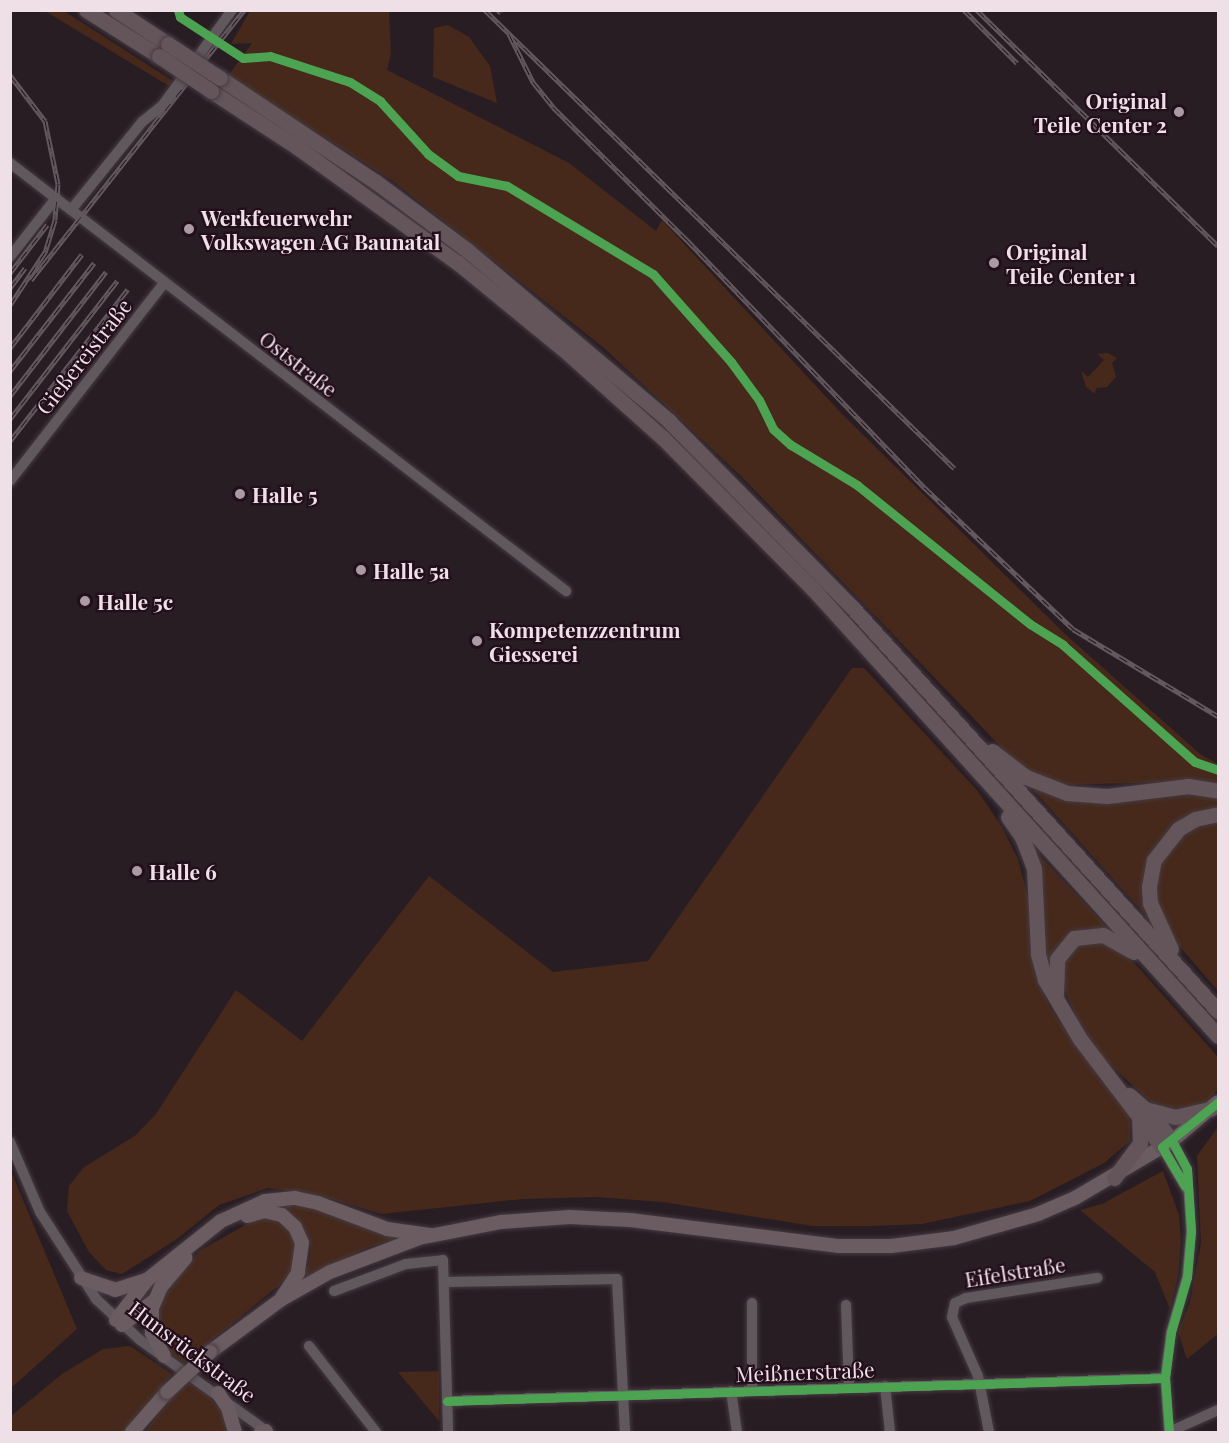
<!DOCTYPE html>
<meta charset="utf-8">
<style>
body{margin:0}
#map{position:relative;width:1229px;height:1443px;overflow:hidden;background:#291d24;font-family:"Playfair Display",serif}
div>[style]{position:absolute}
.green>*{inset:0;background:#46291b}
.roads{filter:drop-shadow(0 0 2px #453b41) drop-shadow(0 0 2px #453b41)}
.minor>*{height:10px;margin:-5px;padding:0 5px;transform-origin:5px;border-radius:5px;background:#61585d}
.major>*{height:14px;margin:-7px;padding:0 7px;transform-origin:7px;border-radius:7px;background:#6a5c61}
.highway>*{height:15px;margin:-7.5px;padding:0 7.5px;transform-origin:7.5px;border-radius:7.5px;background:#64555b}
.rail>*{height:5px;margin-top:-2.5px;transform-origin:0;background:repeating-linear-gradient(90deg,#230e1b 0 9px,#62585e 0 18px);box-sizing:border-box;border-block:2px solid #62585e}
.bridges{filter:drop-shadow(0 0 2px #453b41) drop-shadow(0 0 2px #453b41)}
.major-bridge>*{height:14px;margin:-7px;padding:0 7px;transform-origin:7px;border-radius:7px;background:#6a5c61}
.highway-bridge>*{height:15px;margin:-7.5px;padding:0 7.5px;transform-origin:7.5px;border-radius:7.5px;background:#64555b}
.cycleway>*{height:9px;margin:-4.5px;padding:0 4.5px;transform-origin:4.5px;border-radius:4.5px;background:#4ca352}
.dots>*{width:16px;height:16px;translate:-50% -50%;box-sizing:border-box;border:3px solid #230e1b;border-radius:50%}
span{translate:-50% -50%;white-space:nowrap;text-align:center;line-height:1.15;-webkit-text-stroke:4.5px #230e1b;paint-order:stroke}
.poi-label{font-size:21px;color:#efdfe7;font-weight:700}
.right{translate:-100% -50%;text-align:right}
.left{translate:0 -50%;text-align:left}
.street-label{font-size:21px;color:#efdfe7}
.frame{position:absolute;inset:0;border:12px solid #efdfe7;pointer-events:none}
</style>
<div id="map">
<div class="green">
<i style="clip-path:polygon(45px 11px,64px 11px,173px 81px,169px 86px)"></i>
<i style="clip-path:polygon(250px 11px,389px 11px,391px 54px,387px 70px,569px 163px,656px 231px,662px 220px,841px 413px,1065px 634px,1200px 754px,1218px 764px,1218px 785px,1172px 782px,1059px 785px,1027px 774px,743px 478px,604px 348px,393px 181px,228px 76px,252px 43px,231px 44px)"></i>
<i style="clip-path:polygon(448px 25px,469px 37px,490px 66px,497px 103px,433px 77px,434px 28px)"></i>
<i style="clip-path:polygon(1108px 353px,1117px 358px,1112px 363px,1116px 377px,1107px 387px,1096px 388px,1095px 394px,1086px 387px,1081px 371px,1088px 377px,1104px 360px,1097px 354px)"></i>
<i style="clip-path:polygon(852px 668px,864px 668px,977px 790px,1002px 827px,1018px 859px,1029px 901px,1030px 946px,1036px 977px,1051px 1010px,1130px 1116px,1130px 1141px,1104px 1163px,1030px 1201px,922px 1224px,872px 1226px,813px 1226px,663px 1202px,596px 1197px,523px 1199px,381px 1214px,322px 1196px,268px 1188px,219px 1205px,177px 1239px,122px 1274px,106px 1270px,89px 1252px,67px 1211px,69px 1186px,83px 1168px,136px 1135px,156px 1114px,236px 990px,302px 1041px,429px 876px,553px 972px,648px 961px)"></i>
<i style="clip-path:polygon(1029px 785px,1068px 798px,1188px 792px,1218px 796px,1218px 809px,1158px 844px,1150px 920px)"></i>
<i style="clip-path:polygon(1218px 821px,1218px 991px,1163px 927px,1156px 910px,1157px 875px,1165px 853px,1189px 831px)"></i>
<i style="clip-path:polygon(1034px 850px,1111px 931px,1085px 929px,1074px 934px,1050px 970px,1045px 967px)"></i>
<i style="clip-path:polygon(1103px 940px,1117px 948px,1137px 966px,1218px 1057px,1218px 1089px,1207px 1102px,1184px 1112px,1157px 1108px,1101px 1056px,1078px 1021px,1061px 982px,1063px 956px,1071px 946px)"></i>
<i style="clip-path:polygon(1218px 1127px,1218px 1334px,1187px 1359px,1178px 1332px,1190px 1302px,1201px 1243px,1197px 1156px)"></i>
<i style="clip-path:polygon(11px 1171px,77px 1329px,11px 1388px,10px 1388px)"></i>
<i style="clip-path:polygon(1163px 1171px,1179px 1215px,1181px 1241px,1178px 1276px,1170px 1309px,1155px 1272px,1080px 1210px,1102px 1204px)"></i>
<i style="clip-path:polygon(295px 1202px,407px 1236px,368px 1247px,299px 1282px,309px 1264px,311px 1247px,302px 1225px,286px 1211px,264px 1207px)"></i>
<i style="clip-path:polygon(258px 1218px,277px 1218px,288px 1225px,297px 1241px,298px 1257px,289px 1277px,183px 1364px,167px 1353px,160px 1338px,159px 1303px,199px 1251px)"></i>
<i style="clip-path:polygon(130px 1346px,172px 1374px,125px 1432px,11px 1432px,11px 1416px,62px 1374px,103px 1349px)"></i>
<i style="clip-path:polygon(439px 1371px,439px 1421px,398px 1372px)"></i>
<i style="clip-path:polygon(189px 1383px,202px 1389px,223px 1412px,226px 1432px,145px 1432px,172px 1396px)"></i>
</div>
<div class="roads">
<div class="minor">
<i style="left:10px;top:163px;width:702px;rotate:37.59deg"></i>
<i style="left:71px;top:210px;width:113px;rotate:-51.1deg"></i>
<i style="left:142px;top:122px;width:26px;rotate:-39deg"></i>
<i style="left:162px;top:106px;width:119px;rotate:-53.9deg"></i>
<i style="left:10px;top:257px;width:75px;rotate:-52.1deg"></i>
<i style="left:10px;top:481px;width:251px;rotate:-52.1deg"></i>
<i style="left:10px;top:1142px;width:76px;rotate:66.8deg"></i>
<i style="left:40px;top:1212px;width:103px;rotate:57.2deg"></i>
<i style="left:96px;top:1299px;width:60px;rotate:43deg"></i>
<i style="left:140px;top:1340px;width:158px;rotate:35.7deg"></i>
<i style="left:1162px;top:1147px;width:48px;rotate:59.7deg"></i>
<i style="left:445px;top:1282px;width:172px;rotate:-1deg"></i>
<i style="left:617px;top:1279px;width:153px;rotate:87deg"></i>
<i style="left:334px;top:1291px;width:77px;rotate:-20.6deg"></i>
<i style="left:406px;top:1264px;width:37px;rotate:-6deg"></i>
<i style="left:443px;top:1260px;width:172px;rotate:88.3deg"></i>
<i style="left:752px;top:1303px;width:87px;rotate:90deg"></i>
<i style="left:846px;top:1305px;width:82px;rotate:87.9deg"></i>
<i style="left:309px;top:1346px;width:109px;rotate:52.1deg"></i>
<i style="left:885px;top:1386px;width:46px;rotate:83.8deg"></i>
<i style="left:731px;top:1391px;width:41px;rotate:81.7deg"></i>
<i style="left:447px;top:1401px;width:718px;rotate:-1.83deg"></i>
<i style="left:989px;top:1432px;width:57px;rotate:-101.1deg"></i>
<i style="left:978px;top:1376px;width:64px;rotate:-113.8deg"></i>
<i style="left:952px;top:1317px;width:14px;rotate:-78deg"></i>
<i style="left:955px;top:1303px;width:12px;rotate:-24deg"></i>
<i style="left:966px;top:1298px;width:133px;rotate:-8.7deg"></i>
<i style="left:1169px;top:1432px;width:54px;rotate:-94.2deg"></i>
<i style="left:1165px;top:1378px;width:46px;rotate:-82.6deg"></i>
<i style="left:1171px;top:1332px;width:57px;rotate:-73.8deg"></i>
<i style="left:1187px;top:1277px;width:46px;rotate:-85deg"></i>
<i style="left:1191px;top:1231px;width:62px;rotate:-93.7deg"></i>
<i style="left:1187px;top:1169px;width:32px;rotate:-118deg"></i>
<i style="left:1169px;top:1432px;width:54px;rotate:-24.2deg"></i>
</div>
<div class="major">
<i style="left:247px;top:1216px;width:18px;rotate:-16deg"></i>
<i style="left:264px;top:1211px;width:18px;rotate:13deg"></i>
<i style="left:282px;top:1215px;width:18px;rotate:43deg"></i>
<i style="left:295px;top:1227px;width:17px;rotate:66deg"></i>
<i style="left:302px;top:1243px;width:30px;rotate:98deg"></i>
<i style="left:298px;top:1273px;width:30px;rotate:123deg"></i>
<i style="left:81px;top:1278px;width:36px;rotate:19deg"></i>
<i style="left:115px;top:1290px;width:32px;rotate:-18deg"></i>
<i style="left:116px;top:1320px;width:51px;rotate:-52.2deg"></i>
<i style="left:147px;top:1280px;width:95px;rotate:-38.6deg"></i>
<i style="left:221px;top:1221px;width:48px;rotate:-24.4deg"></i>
<i style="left:265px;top:1201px;width:30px;rotate:-6deg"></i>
<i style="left:295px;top:1198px;width:24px;rotate:12deg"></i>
<i style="left:318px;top:1203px;width:74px;rotate:20.6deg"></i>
<i style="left:387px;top:1229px;width:43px;rotate:7.9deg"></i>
<i style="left:122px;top:1325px;width:39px;rotate:-37deg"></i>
<i style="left:210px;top:1352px;width:89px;rotate:-36.4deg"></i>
<i style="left:282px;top:1299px;width:55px;rotate:-29.4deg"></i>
<i style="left:330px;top:1272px;width:95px;rotate:-20.9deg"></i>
<i style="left:419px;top:1238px;width:84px;rotate:-11deg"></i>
<i style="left:501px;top:1222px;width:69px;rotate:-4.1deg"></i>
<i style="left:570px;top:1217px;width:60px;rotate:2.9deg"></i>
<i style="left:630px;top:1220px;width:211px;rotate:7.1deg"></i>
<i style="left:839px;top:1246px;width:52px"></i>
<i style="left:891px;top:1246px;width:64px;rotate:-7.2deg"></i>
<i style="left:954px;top:1238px;width:87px;rotate:-15.9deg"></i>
<i style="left:1038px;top:1214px;width:40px;rotate:-23.4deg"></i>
<i style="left:1075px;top:1198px;width:113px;rotate:-30.4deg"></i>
<i style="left:1172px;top:1141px;width:60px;rotate:-40.3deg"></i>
<i style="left:164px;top:1356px;width:26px;rotate:-118deg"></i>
<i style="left:152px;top:1333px;width:25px;rotate:-90deg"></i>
<i style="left:152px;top:1308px;width:23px;rotate:-67deg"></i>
<i style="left:161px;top:1287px;width:38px;rotate:-50deg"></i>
<i style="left:218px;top:1393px;width:18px;rotate:56deg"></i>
<i style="left:228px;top:1408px;width:25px;rotate:74deg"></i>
<i style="left:132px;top:1432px;width:53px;rotate:-48.8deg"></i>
<i style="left:261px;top:1432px;width:5px;rotate:-11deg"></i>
</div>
<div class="highway">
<i style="left:86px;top:10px;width:86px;rotate:32.2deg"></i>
<i style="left:116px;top:10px;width:62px;rotate:33.2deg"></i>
<i style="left:220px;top:78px;width:187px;rotate:33.7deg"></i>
<i style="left:376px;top:182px;width:114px;rotate:36.8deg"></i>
<i style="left:467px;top:250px;width:265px;rotate:40.2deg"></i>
<i style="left:669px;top:421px;width:260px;rotate:45.5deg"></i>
<i style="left:851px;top:606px;width:547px;rotate:47.82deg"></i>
<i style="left:211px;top:91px;width:103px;rotate:33.1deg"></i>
<i style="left:297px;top:147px;width:198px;rotate:35.8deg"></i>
<i style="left:458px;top:263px;width:134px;rotate:39.3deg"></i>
<i style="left:562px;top:348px;width:135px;rotate:41.7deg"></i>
<i style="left:663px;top:438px;width:213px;rotate:45.2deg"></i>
<i style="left:813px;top:589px;width:603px;rotate:47.82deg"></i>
<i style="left:992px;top:751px;width:43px;rotate:37.4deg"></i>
<i style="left:1026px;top:777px;width:44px;rotate:21.3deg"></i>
<i style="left:1067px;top:793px;width:40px;rotate:4.3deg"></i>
<i style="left:1107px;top:796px;width:82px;rotate:-7deg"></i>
<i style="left:1188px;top:786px;width:30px;rotate:9deg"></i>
<i style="left:1008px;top:817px;width:24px;rotate:55deg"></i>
<i style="left:1022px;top:837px;width:33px;rotate:69deg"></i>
<i style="left:1034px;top:868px;width:86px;rotate:87.3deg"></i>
<i style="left:1038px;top:954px;width:27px;rotate:75deg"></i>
<i style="left:1045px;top:980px;width:69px;rotate:59.3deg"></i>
<i style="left:1080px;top:1039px;width:136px;rotate:52.8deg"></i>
<i style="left:1171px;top:949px;width:51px;rotate:-114.5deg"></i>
<i style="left:1150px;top:903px;width:16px;rotate:-94deg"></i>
<i style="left:1149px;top:887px;width:27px;rotate:-80deg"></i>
<i style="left:1154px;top:860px;width:39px;rotate:-52deg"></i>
<i style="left:1178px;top:829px;width:20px;rotate:-30deg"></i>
<i style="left:1195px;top:819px;width:24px;rotate:-12deg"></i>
<i style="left:1056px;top:994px;width:35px;rotate:-88deg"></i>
<i style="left:1057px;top:959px;width:27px;rotate:-51deg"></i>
<i style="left:1074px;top:938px;width:29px;rotate:-6deg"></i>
<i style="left:1103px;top:935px;width:35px;rotate:29deg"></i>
<i style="left:1129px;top:1095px;width:32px;rotate:41deg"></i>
<i style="left:1153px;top:1116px;width:31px;rotate:53deg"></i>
<i style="left:1149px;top:1110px;width:27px;rotate:15deg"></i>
<i style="left:1175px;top:1117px;width:37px;rotate:-13deg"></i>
<i style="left:1114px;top:1178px;width:44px;rotate:-53.4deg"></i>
<i style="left:1140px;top:1143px;width:24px;rotate:-92deg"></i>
</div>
</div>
<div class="rail">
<i style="left:485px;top:10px;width:656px;rotate:44.32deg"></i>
<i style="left:498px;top:10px;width:4px;rotate:45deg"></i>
<i style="left:964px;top:10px;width:75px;rotate:45deg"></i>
<i style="left:977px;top:10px;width:337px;rotate:44.4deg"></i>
<i style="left:509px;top:34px;width:54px;rotate:63.4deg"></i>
<i style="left:533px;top:82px;width:32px;rotate:51deg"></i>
<i style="left:553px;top:107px;width:189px;rotate:44.8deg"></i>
<i style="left:687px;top:240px;width:344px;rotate:46.2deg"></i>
<i style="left:925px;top:488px;width:204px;rotate:43.6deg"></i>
<i style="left:1073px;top:629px;width:169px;rotate:31deg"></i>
<i style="left:10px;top:75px;width:58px;rotate:52.7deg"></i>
<i style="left:45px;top:121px;width:64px;rotate:78.3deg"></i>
<i style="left:58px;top:184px;width:36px;rotate:95deg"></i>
<i style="left:55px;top:220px;width:34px;rotate:107deg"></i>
<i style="left:45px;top:252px;width:64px;rotate:123.4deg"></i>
<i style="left:10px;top:273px;width:61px;rotate:-52.4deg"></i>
<i style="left:31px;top:280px;width:344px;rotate:-51.7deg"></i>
<i style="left:10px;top:288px;width:25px;rotate:-53deg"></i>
<i style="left:10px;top:348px;width:118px;rotate:-52.5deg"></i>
<i style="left:10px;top:371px;width:137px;rotate:-52.1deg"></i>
<i style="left:10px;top:396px;width:157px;rotate:-52.3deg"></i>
<i style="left:10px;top:419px;width:175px;rotate:-52.2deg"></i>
<i style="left:10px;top:441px;width:192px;rotate:-52.2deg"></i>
</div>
<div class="bridges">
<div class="major-bridge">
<i style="left:167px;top:1392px;width:59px;rotate:-42.9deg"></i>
</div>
<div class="highway-bridge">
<i style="left:168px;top:44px;width:62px;rotate:33.2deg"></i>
<i style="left:159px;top:56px;width:63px;rotate:33.9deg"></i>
</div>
</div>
<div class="cycleway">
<i style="left:178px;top:10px;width:7px;rotate:74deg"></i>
<i style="left:180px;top:17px;width:75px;rotate:33.1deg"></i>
<i style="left:243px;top:58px;width:27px;rotate:-4deg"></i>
<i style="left:270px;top:56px;width:84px;rotate:18deg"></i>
<i style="left:350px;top:82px;width:36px;rotate:32deg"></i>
<i style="left:380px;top:101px;width:72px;rotate:47.8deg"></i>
<i style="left:428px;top:154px;width:37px;rotate:36deg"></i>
<i style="left:458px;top:176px;width:50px;rotate:11.5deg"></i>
<i style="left:507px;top:186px;width:170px;rotate:31.1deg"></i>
<i style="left:653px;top:274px;width:118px;rotate:48.4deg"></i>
<i style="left:731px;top:362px;width:47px;rotate:53.6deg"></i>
<i style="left:759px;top:400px;width:32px;rotate:64deg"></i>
<i style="left:773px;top:429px;width:24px;rotate:42deg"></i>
<i style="left:791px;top:445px;width:77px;rotate:31.2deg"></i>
<i style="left:857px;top:485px;width:222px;rotate:38.8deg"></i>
<i style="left:1030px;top:624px;width:39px;rotate:32deg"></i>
<i style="left:1063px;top:645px;width:176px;rotate:41.6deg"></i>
<i style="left:1195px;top:762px;width:24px;rotate:19deg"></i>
<i style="left:1185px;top:1186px;width:45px;rotate:-120.5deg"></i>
<i style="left:1162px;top:1147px;width:72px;rotate:-38.8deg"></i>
<i style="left:447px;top:1401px;width:718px;rotate:-1.83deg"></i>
<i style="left:1169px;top:1432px;width:54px;rotate:-94.2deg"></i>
<i style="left:1165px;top:1378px;width:46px;rotate:-82.6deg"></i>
<i style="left:1171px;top:1332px;width:57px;rotate:-73.8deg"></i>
<i style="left:1187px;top:1277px;width:46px;rotate:-85deg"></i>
<i style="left:1191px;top:1231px;width:62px;rotate:-93.7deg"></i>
<i style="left:1187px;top:1169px;width:32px;rotate:-118deg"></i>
</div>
<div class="dots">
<i style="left:1179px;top:112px;background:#aa9ba3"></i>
<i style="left:189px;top:229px;background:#aa9ba3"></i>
<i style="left:994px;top:263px;background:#aa9ba3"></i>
<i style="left:240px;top:494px;background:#aa9ba3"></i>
<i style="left:361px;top:570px;background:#aa9ba3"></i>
<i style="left:85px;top:601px;background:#aa9ba3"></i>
<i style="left:477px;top:641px;background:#aa9ba3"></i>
<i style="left:137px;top:871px;background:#aa9ba3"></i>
</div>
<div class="poi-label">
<span class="right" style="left:1167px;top:112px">Original<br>Teile Center 2</span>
<span class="left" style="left:201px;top:229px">Werkfeuerwehr<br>Volkswagen AG Baunatal</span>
<span class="left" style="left:1006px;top:263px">Original<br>Teile Center 1</span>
<span class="left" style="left:252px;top:494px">Halle 5</span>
<span class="left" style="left:373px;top:570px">Halle 5a</span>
<span class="left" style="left:97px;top:601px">Halle 5c</span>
<span class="left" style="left:489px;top:641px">Kompetenzzentrum<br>Giesserei</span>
<span class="left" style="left:149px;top:871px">Halle 6</span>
</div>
<div class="street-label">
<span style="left:83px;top:356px;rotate:-52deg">Gießereistraße</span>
<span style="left:299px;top:363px;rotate:38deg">Oststraße</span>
<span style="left:1015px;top:1271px;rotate:-9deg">Eifelstraße</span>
<span style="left:193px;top:1351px;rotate:37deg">Hunsrückstraße</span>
<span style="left:805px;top:1371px;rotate:-2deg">Meißnerstraße</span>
</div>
<div class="frame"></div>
</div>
